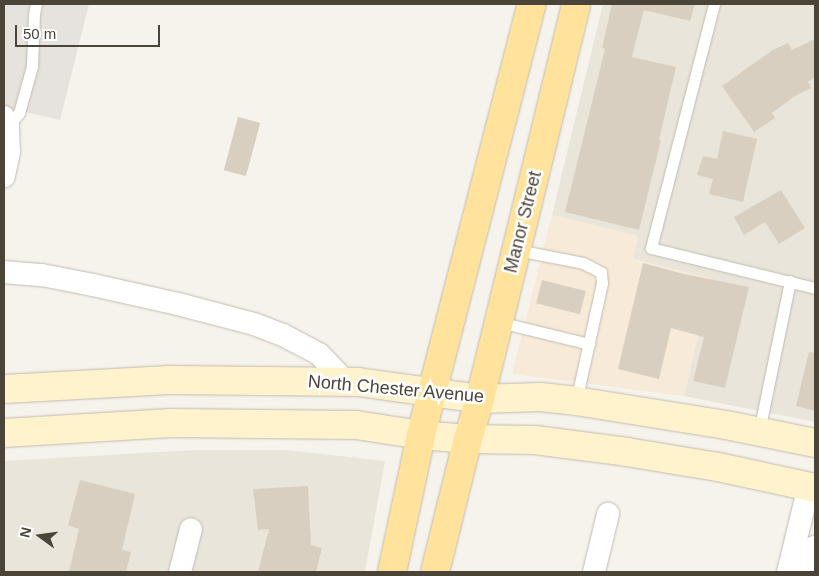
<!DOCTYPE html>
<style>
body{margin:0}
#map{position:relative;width:819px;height:576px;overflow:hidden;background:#f6f3ec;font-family:Arial,sans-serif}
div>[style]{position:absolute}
.residential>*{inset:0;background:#eae5da}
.commercial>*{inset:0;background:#f7ead8}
.industrial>*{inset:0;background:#e6e2dd}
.building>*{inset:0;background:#d8cfc1;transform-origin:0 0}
.roads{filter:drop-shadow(0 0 1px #c2bbae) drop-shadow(0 0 1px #c2bbae)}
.service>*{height:11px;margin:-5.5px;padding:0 5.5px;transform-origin:5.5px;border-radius:5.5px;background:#fff}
.minor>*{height:22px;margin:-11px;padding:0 11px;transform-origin:11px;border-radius:11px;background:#fff}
.secondary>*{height:28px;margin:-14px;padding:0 14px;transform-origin:14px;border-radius:14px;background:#fff3cd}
.primary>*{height:28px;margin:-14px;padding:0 14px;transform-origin:14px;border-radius:14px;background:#ffe39c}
span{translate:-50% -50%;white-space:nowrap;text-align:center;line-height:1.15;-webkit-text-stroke:5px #fff;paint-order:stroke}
.street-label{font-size:18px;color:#4b4439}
.frame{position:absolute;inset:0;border:5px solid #4b4439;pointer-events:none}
.north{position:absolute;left:15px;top:511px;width:50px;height:50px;-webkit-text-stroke:4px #fff;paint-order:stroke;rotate:284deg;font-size:14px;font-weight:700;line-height:20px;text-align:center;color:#4b4439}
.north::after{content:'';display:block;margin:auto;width:18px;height:22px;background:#4b4439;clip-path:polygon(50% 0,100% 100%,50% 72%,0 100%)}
.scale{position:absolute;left:15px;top:25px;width:145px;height:22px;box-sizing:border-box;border:2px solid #4b4439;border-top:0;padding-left:6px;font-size:15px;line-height:18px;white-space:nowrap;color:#4b4439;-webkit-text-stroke:4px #fff;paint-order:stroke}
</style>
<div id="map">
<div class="residential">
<i style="clip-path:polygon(603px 4px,815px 4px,815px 422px,684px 396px,711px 279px,633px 259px,638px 236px,552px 215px)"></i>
<i style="clip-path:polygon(195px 450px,286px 450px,385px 461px,365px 572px,4px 572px,4px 461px)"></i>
</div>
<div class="commercial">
<i style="clip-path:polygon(552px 215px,638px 236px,633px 260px,711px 278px,684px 396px,512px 374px)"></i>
</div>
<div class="industrial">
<i style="clip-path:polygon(4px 4px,89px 4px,60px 120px,4px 107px)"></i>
</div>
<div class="building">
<i style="clip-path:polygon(612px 4px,695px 4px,690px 21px,644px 10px,639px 29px,632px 57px,676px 67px,659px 140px,661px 140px,639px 230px,565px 212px,605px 49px,602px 48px)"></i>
<i style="clip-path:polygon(815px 39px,815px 77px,808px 82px,811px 88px,795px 96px,772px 113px,775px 118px,754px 132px,722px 86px,773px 50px,788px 43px,792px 50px)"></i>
<i style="left:238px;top:117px;width:23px;height:55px;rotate:15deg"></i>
<i style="clip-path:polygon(723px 131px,757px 139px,743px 202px,709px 194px,713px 179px,697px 175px,703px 156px,717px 159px)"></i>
<i style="clip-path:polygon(781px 190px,805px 228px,779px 244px,765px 222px,744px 235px,734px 217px)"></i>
<i style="clip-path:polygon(643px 263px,684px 274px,749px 287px,725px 388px,693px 381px,704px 337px,671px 328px,659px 379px,618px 369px)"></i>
<i style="left:542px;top:280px;width:45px;height:24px;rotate:14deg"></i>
<i style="clip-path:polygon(809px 352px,815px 353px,815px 411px,796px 406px)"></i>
<i style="clip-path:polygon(80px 480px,135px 494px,122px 550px,131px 552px,126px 572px,69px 572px,79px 529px,68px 525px)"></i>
<i style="clip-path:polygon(308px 486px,311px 545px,322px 548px,316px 572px,258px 572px,269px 529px,258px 530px,253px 489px)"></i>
</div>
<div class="roads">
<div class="service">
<i style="left:714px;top:4px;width:252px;rotate:104.5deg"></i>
<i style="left:651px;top:248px;width:169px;rotate:13.7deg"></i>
<i style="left:8px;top:126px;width:17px;rotate:-50deg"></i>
<i style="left:19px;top:113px;width:49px;rotate:-74.5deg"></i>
<i style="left:32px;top:66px;width:52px;rotate:-87.8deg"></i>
<i style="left:34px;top:14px;width:10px;rotate:-79deg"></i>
<i style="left:517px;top:250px;width:67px;rotate:11.1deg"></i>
<i style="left:583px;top:263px;width:20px;rotate:27deg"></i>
<i style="left:601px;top:272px;width:11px;rotate:85deg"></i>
<i style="left:602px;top:283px;width:121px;rotate:102.4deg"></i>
<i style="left:499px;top:322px;width:93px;rotate:13.7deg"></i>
<i style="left:759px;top:431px;width:153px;rotate:-78.3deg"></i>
</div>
<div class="minor">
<i style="left:4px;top:117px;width:10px;rotate:66deg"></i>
<i style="left:8px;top:126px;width:26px;rotate:88deg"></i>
<i style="left:9px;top:152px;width:25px;rotate:102deg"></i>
<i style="left:4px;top:272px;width:38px;rotate:5deg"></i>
<i style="left:42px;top:275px;width:52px;rotate:11.1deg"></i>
<i style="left:93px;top:285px;width:87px;rotate:12.6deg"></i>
<i style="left:178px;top:304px;width:79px;rotate:14.7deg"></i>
<i style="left:254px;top:324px;width:31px;rotate:21deg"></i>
<i style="left:283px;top:335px;width:41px;rotate:27.8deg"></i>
<i style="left:319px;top:354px;width:39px;rotate:46deg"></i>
<i style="left:180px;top:572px;width:44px;rotate:-75.7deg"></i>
<i style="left:594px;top:572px;width:60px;rotate:-76.4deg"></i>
<i style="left:788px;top:572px;width:89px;rotate:-76.3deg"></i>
<i style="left:809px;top:572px;width:26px;rotate:-77deg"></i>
</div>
<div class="secondary">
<i style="left:4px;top:389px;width:166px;rotate:-3.1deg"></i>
<i style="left:170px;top:380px;width:188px;rotate:0.6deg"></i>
<i style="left:358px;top:382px;width:123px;rotate:7.9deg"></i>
<i style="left:480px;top:399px;width:60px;rotate:-1.9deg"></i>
<i style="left:540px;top:397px;width:36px;rotate:6deg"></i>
<i style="left:576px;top:401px;width:152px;rotate:9.1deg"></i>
<i style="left:726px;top:425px;width:91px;rotate:11.4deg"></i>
<i style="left:4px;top:433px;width:167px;rotate:-3.4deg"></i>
<i style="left:171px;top:423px;width:185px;rotate:0.6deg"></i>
<i style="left:356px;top:425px;width:66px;rotate:8.7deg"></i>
<i style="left:421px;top:435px;width:47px;rotate:4.9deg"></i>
<i style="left:468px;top:439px;width:67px;rotate:0.9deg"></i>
<i style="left:535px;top:440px;width:93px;rotate:7.4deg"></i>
<i style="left:627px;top:452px;width:92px;rotate:9.4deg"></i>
<i style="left:718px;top:467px;width:99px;rotate:12.2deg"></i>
</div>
<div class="primary">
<i style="left:392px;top:572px;width:140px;rotate:-78deg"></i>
<i style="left:421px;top:435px;width:445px;rotate:-75.6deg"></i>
<i style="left:435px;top:572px;width:137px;rotate:-76.1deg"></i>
<i style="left:468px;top:439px;width:42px;rotate:-73.3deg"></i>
<i style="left:480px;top:399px;width:406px;rotate:-76.3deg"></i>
</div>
</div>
<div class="street-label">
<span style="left:523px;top:222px;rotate:-76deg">Manor Street</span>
<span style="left:396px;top:389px;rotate:5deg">North Chester Avenue</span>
</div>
<div class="frame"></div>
<div class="north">N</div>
<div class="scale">50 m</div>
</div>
